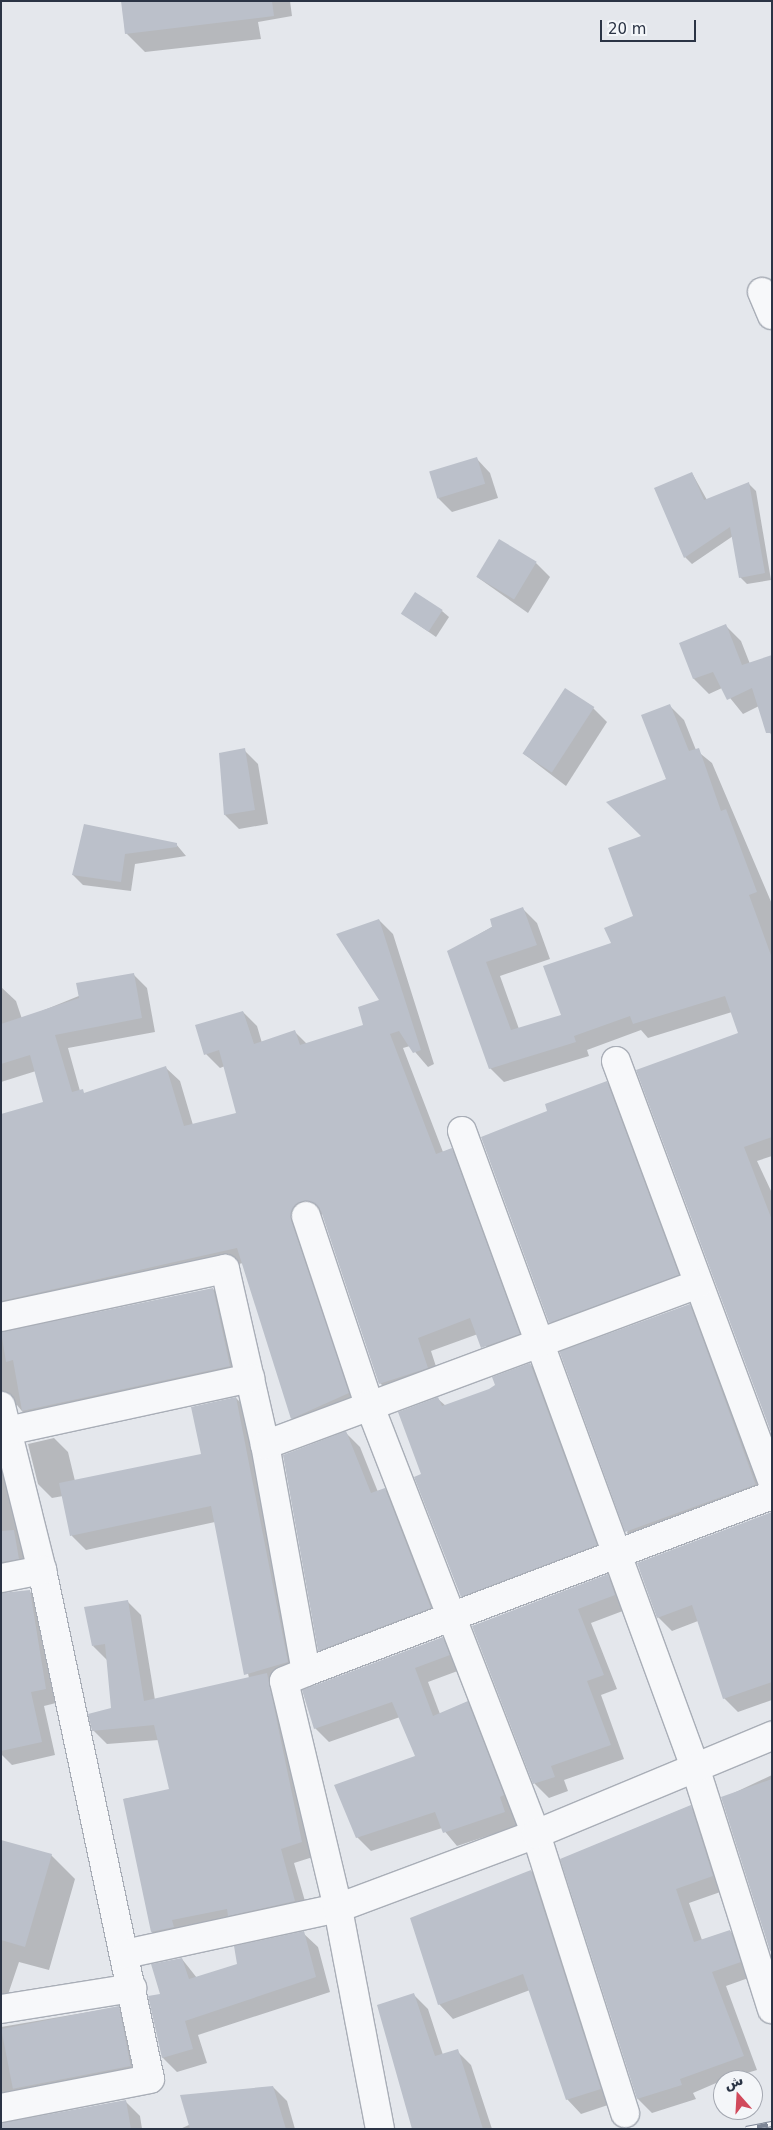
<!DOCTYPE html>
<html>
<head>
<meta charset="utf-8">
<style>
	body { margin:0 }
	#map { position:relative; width:773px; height:2130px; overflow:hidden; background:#e4e7ec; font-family:"DejaVu Sans",Vazirmatn,sans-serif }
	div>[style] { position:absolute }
	.shadow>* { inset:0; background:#0003 }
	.building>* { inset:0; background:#bbc0ca; transform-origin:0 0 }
	.roads { filter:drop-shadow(1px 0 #a9aeb7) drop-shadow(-1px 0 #a9aeb7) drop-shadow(0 1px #a9aeb7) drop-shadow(0 -1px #a9aeb7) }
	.minor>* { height:28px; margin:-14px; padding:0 14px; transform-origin:14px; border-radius:14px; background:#f7f8fa }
	.rail>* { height:5.5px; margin-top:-2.75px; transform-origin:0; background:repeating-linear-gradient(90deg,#f4f6f9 0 11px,#7d8696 0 22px); box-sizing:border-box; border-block:1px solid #7d8696 }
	span { translate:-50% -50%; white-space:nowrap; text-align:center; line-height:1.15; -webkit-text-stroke:4.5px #f4f6f9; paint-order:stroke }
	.frame { position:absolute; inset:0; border:2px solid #2b3445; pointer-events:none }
	.north { position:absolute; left:713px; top:2070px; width:50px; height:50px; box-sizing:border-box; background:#f4f6f9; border:1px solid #a4a8b1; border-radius:50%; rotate:341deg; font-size:14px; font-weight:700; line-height:20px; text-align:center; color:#2b3445 }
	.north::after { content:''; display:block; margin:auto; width:18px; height:22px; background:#d1495b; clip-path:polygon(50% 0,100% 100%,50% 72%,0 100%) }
	.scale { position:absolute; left:600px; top:20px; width:96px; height:22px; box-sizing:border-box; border:2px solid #2b3445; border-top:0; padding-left:6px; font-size:15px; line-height:18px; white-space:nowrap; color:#2b3445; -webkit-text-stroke:4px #f4f6f9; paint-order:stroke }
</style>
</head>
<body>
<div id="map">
	<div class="shadow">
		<i style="clip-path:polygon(122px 1px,290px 1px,292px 16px,258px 22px,261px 39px,145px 52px,126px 33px)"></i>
		<i style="clip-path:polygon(476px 458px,490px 473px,498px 498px,452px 512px,438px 498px)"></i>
		<i style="clip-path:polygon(692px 473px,707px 500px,749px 484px,756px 491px,771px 580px,747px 584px,740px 577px,733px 536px,692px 564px,685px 557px,656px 488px)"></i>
		<i style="clip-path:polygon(536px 563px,550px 577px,528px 613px,477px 577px)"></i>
		<i style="clip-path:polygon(442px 611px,449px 617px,436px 637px,403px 614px)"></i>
		<i style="clip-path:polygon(726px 626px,741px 641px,750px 664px,772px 656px,772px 737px,759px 706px,743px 714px,722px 688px,709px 694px,694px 679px,681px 644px)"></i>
		<i style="clip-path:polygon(670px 706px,684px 720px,696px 750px,712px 763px,772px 904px,772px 1156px,757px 1161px,772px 1193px,772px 1432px,638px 1071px,739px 1034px,732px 1012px,648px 1038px,641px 1030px,587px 1050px,589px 1056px,504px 1082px,490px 1068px,448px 952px,523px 909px,537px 923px,550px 959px,500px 976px,519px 1029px,563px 1015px,635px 917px,643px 837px,668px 779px)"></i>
		<i style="clip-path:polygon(593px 708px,607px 722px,566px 786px,524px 754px)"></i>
		<i style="clip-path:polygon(244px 750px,258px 764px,268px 824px,239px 829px,225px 815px)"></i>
		<i style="clip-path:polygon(85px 826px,176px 844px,186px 856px,135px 864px,131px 891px,83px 885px,73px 875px)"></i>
		<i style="clip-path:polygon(379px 920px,393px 934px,434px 1064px,428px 1067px,410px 1046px,403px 1048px,443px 1152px,451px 1149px,465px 1163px,533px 1348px,496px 1361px,478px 1334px,431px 1351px,441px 1382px,394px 1397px,380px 1383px,323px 1214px,308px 1219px,362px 1407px,306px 1432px,292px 1418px,243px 1263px,5px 1319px,1px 1329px,1px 1116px,44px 1103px,36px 1071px,1px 1082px,1px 987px,16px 1001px,22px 1019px,133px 974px,147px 988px,155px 1032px,68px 1048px,80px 1091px,86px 1094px,166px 1068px,180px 1081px,193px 1125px,238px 1114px,225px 1066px,220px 1068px,206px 1054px,243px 1012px,257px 1026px,262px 1043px,295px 1032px,307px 1044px,365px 1026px,381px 1001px)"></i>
		<i style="clip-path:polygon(607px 1083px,621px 1097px,692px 1289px,564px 1336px,550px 1322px,549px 1112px)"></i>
		<i style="clip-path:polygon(213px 1289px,227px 1303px,243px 1380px,34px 1426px,17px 1405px,4px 1409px,1px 1417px,1px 1333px)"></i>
		<i style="clip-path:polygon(689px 1305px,703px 1319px,768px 1495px,641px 1547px,627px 1533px)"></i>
		<i style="clip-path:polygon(530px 1364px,544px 1379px,610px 1559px,476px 1610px,462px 1596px,422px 1475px,438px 1399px,446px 1406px,490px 1390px)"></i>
		<i style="clip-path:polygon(236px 1398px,250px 1412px,302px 1676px,276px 1684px,316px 1856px,294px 1863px,309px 1915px,166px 1946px,152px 1932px,124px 1799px,170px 1790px,159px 1740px,107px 1744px,93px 1730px,113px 1709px,107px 1660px,93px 1646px,127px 1601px,141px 1615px,155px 1700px,249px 1678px,215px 1522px,86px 1550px,72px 1536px,63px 1496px,52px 1498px,38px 1484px,28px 1444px,54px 1438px,68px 1452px,75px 1481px,202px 1455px)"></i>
		<i style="clip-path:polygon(1px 1433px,33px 1572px,1px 1589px)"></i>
		<i style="clip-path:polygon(346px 1433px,360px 1447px,378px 1492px,385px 1489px,399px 1504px,445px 1622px,333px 1664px,319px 1650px)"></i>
		<i style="clip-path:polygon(772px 1524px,772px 1700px,738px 1712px,724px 1698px,698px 1621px,672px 1631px,658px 1617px)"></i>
		<i style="clip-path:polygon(607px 1576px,621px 1590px,628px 1609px,591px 1623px,617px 1689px,601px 1695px,624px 1759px,564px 1780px,568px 1791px,549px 1798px,535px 1784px,474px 1626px)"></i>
		<i style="clip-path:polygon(29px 1591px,43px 1605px,60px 1702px,44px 1706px,55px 1755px,12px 1765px,1px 1754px,1px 1594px)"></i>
		<i style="clip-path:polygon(442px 1638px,456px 1652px,463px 1669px,428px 1682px,440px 1714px,467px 1702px,481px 1716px,518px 1826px,457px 1846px,442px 1828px,371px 1851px,357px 1837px,416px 1757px,400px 1717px,329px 1742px,315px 1728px)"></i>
		<i style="clip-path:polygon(772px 1775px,772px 1950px,723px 1798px)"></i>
		<i style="clip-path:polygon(690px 1806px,704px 1820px,726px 1890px,689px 1903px,702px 1940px,730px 1931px,744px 1945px,754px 1976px,726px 1986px,757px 2070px,723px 2080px,693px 2093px,696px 2099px,652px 2113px,638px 2099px,562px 1859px)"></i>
		<i style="clip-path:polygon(1px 1841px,51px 1855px,75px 1879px,49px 1970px,19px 1962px,1px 2015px)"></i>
		<i style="clip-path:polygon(531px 1871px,545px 1885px,614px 2103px,581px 2114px,567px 2099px,530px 1990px,453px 2019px,439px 2004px)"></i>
		<i style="clip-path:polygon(303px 1933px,318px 1947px,330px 1992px,198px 2035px,207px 2063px,177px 2072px,163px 2058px,161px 1995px,182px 1959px,197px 1978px,239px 1965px)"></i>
		<i style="clip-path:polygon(414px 1995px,428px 2009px,443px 2055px,457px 2051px,471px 2065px,492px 2129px,414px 2129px)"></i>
		<i style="clip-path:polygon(118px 2007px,132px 2021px,145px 2080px,1px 2116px,1px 2027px)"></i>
		<i style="clip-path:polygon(273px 2087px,287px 2101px,295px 2129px,180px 2129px)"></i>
		<i style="clip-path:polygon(126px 2102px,140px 2116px,142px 2129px,1px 2129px)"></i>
	</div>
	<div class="building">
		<i style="clip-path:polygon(121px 1px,272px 1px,274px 16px,125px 34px)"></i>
		<i style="left:477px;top:457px;width:28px;height:50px;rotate:73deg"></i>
		<i style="clip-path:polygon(692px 472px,704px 500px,749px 482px,765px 573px,739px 578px,730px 527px,684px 558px,654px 488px)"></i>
		<i style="left:499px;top:539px;width:44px;height:44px;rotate:31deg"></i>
		<i style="left:415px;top:592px;width:33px;height:26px;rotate:33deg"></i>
		<i style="clip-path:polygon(726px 624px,742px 665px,772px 655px,772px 733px,766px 733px,752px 688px,727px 700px,713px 672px,693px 679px,679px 643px)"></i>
		<i style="left:565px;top:688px;width:35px;height:78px;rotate:33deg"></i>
		<i style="clip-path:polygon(670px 704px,689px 751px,699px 748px,721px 811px,726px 809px,757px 892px,749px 895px,772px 958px,772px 1137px,744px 1147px,772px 1220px,772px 1435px,636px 1070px,738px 1033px,725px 996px,633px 1024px,630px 1016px,574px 1036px,576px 1042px,489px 1069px,447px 951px,492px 927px,490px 919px,523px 907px,537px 945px,486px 962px,511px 1030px,561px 1015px,543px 966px,611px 943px,604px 928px,633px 916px,608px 848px,641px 836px,606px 802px,666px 779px,641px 715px)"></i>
		<i style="clip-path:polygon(245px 748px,255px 810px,224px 815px,219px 753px)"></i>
		<i style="clip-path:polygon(84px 824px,177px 843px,177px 847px,125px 854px,121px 882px,72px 875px)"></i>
		<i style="clip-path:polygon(379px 919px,421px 1050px,413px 1053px,399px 1031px,390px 1034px,436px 1154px,452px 1148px,520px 1334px,481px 1348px,470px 1318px,418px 1338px,428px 1368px,379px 1384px,321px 1211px,309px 1201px,295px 1205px,291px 1220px,349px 1393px,291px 1419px,237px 1248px,1px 1301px,1px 1114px,43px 1102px,30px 1055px,1px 1064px,1px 1024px,79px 998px,76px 983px,134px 973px,142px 1018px,55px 1035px,72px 1092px,83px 1089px,84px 1093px,166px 1066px,184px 1126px,236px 1113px,219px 1050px,204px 1055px,195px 1025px,243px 1011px,254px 1044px,295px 1030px,300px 1045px,363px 1025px,358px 1007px,379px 1000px,336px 934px)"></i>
		<i style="clip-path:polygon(607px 1081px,679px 1275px,549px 1323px,481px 1137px,547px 1111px,545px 1104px)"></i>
		<i style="clip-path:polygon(213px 1288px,230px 1366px,22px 1411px,13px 1360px,6px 1362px,1px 1332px)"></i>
		<i style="left:690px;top:1304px;width:192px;height:139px;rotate:70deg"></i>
		<i style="clip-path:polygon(530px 1363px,597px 1545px,461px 1597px,414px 1477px,421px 1474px,398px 1412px,438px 1397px,442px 1406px,489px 1389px,495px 1385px,492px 1377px)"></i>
		<i style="clip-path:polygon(236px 1397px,288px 1662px,244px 1675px,211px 1506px,70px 1536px,59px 1483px,201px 1454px,191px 1407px)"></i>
		<i style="clip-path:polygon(346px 1431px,371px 1493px,385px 1488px,431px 1608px,318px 1651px,283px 1455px)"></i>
		<i style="clip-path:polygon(772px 1512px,772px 1682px,723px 1699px,692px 1605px,657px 1618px,637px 1563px)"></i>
		<i style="clip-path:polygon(14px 1530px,19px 1559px,1px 1562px,1px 1531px)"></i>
		<i style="clip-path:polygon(608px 1574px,615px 1595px,578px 1609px,604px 1675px,587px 1681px,611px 1745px,551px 1766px,555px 1777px,533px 1784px,472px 1626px)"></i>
		<i style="clip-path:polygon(30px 1590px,46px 1689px,31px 1692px,42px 1742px,1px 1751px,1px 1593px)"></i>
		<i style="clip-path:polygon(128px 1600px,144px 1701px,267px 1673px,302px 1842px,281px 1849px,295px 1901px,228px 1916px,227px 1909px,172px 1920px,174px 1927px,151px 1932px,123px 1799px,169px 1789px,154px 1725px,92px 1731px,88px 1714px,111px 1708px,105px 1644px,92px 1646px,84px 1607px)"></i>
		<i style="clip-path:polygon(443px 1637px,450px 1655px,415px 1668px,433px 1716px,468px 1701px,504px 1795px,500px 1797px,505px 1812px,443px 1833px,435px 1812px,356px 1838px,334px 1785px,415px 1756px,392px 1702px,314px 1729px,302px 1690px)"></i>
		<i style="clip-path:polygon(772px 1779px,772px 1950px,770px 1951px,721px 1797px)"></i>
		<i style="clip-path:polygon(691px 1805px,713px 1876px,676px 1889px,694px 1942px,730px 1930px,741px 1962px,712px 1972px,744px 2056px,680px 2079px,682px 2085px,637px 2099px,560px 1859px)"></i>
		<i style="clip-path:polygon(1px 1840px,52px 1854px,25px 1947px,1px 1940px)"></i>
		<i style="clip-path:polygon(531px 1870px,601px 2089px,566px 2100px,523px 1974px,438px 2005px,410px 1918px)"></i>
		<i style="clip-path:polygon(304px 1931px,316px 1977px,185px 2021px,193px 2049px,162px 2058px,148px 1996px,160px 1994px,151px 1964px,182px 1958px,189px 1979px,237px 1964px,234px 1946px)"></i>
		<i style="clip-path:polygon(414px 1993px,435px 2056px,458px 2049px,483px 2129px,412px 2129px,377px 2005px)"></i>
		<i style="left:119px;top:2006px;width:61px;height:120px;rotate:79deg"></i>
		<i style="clip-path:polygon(273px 2086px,286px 2129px,190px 2129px,180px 2095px)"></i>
		<i style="clip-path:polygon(126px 2100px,131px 2129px,1px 2129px,1px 2123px)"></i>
	</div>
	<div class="roads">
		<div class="minor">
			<i style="left:762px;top:292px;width:25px;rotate:67deg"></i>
			<i style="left:616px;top:1061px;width:448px;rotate:69.6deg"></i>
			<i style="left:462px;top:1131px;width:680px;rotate:69.89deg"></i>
			<i style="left:696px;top:1770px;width:251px;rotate:72.4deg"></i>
			<i style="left:306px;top:1216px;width:198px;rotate:71.5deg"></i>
			<i style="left:369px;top:1404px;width:461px;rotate:68.8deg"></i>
			<i style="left:536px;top:1834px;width:293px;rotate:72.3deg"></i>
			<i style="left:1px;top:1317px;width:229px;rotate:-12.1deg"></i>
			<i style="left:225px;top:1269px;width:180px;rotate:77.2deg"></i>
			<i style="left:1px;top:1406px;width:169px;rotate:76deg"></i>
			<i style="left:42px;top:1570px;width:520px;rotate:78.02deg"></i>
			<i style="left:150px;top:2079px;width:152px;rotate:169deg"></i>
			<i style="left:7px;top:1431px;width:249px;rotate:-12.3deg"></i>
			<i style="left:1px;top:1578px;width:42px;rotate:-11deg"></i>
			<i style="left:306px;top:1672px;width:498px;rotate:-20.8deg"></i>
			<i style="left:125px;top:1954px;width:218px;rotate:-12.2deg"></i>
			<i style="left:338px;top:1908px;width:211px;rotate:-20.5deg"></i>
			<i style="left:536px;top:1834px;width:256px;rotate:-22.6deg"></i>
			<i style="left:1px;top:2009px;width:133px;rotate:-9.1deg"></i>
			<i style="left:380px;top:2129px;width:225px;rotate:-100.8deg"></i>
			<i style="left:338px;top:1908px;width:233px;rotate:-103.4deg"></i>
			<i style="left:284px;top:1681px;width:24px;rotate:-22deg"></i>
			<i style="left:306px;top:1672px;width:231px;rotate:-100.2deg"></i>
			<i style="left:265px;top:1445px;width:462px;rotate:-20.4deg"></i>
		</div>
	</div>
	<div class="rail">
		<i style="left:746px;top:2129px;width:26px;rotate:-11deg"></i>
	</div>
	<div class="frame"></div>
	<div class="north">ش</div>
	<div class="scale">20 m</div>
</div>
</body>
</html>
